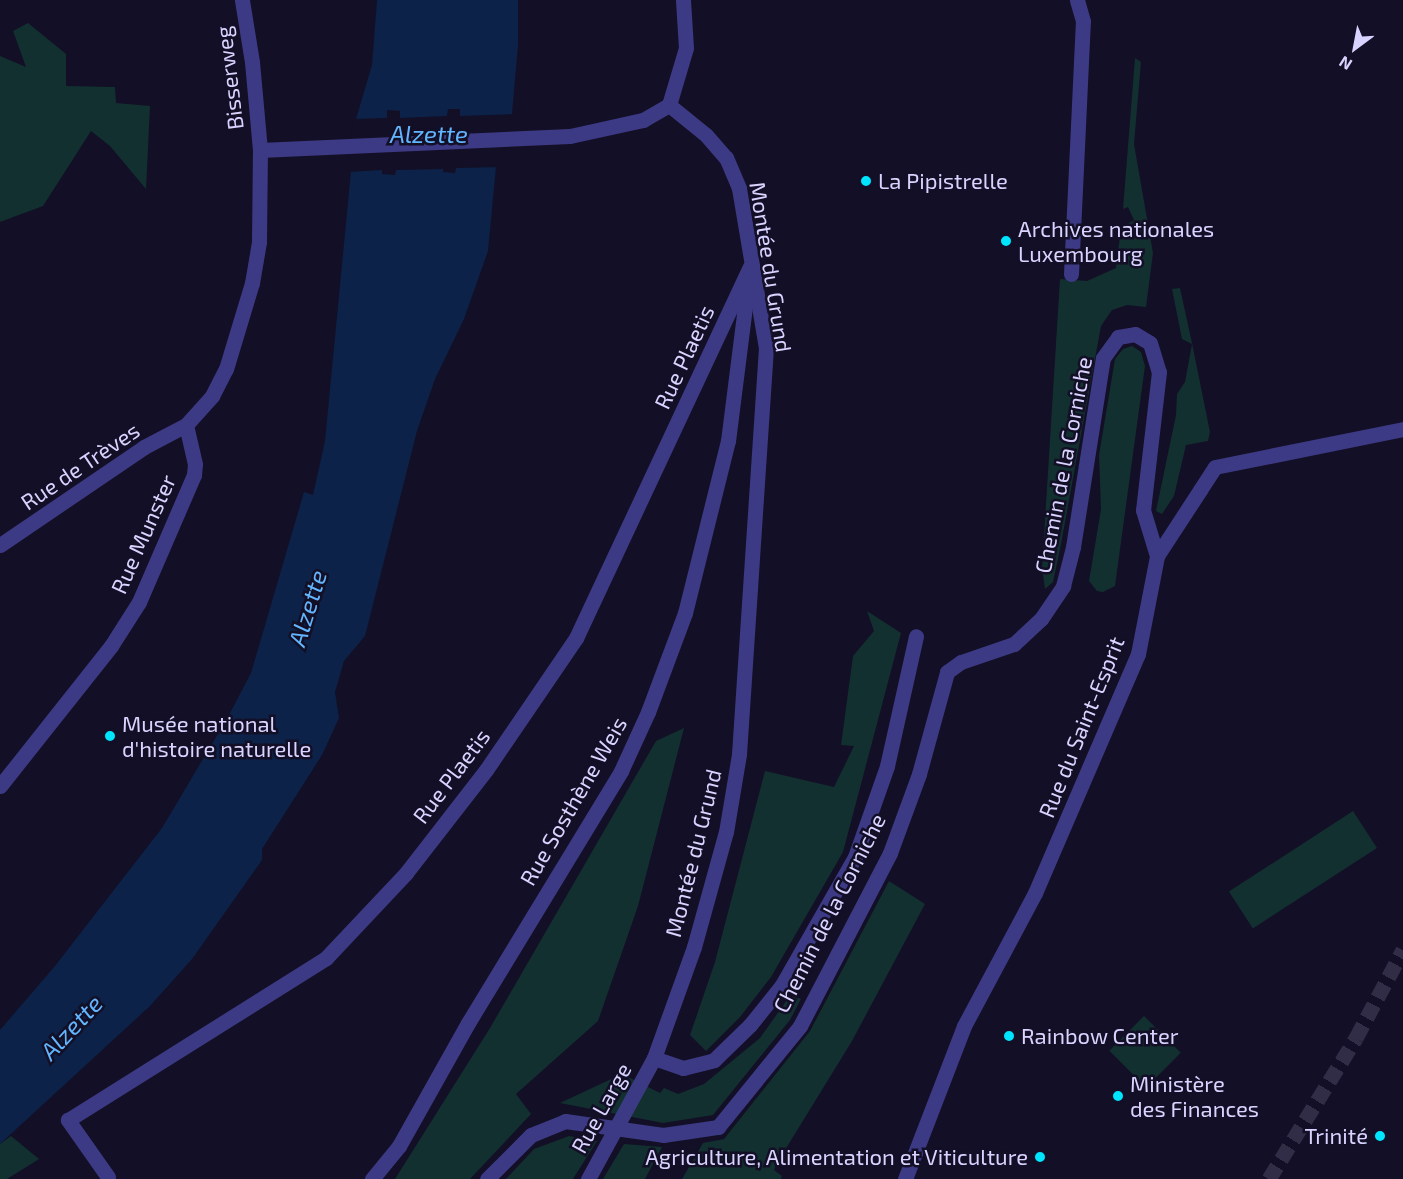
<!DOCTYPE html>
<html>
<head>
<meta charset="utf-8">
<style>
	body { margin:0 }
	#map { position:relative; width:1403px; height:1179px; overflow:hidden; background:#130f26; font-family:"Exo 2",sans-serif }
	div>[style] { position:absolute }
	.green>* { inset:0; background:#12302f; transform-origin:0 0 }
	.water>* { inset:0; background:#0c2248 }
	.pier>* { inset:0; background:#130f26 }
	.primary-tunnel>* { height:15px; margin-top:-7.5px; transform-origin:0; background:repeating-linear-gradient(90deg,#312d47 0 15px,transparent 0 23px) }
	.pedestrian>* { height:15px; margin:-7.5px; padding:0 7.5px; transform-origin:7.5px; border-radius:7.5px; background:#3d3a85 }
	.minor>* { height:15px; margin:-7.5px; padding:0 7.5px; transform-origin:7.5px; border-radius:7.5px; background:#3d3a85 }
	.minor-bridge>* { height:15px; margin:-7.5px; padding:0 7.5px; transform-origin:7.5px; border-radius:7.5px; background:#3d3a85 }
	.dots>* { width:16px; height:16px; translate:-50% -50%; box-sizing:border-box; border:3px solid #130f26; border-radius:50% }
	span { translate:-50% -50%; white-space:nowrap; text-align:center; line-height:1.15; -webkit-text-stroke:5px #130f26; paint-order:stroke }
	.street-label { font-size:22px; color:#d9d4ff }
	.poi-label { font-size:22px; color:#d9d4ff }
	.left { translate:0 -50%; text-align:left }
	.right { translate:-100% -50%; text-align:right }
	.water-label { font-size:24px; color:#62b6ff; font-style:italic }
	.north { position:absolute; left:1325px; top:18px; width:60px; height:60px; -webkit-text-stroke:4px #130f26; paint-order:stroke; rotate:212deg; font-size:16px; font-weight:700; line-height:24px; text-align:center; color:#d9d4ff }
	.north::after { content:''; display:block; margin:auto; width:21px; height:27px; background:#d9d4ff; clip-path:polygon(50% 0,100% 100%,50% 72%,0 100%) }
</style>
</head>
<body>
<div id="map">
	<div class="green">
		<i style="clip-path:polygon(28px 23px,66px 54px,66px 86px,115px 87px,116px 103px,150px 106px,146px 189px,110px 146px,91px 131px,43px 206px,0 222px,0 56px,26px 67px,13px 31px)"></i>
		<i style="clip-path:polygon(1135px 58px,1141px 62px,1134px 144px,1153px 253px,1146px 307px,1127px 305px,1112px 310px,1101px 326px,1061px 544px,1053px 582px,1045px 589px,1042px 568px,1060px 279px,1087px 281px,1116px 268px,1121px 228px,1134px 220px,1128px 207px,1123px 209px)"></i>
		<i style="clip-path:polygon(1180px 288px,1192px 343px,1210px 432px,1208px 441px,1186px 445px,1174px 496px,1162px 514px,1156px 511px,1176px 415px,1177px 394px,1185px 382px,1192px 344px,1182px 339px,1172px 289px)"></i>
		<i style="clip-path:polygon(1132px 346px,1141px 352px,1145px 366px,1115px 586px,1103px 592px,1097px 591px,1089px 581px,1101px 509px,1099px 455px,1115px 359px,1123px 349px)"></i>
		<i style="clip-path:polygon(867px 611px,901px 633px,843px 852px,771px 977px,740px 1017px,706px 1051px,690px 1035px,715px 962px,765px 771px,834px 787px,854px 746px,841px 745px,853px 656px,874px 631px)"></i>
		<i style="clip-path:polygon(684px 728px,638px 906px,598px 1021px,516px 1094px,531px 1114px,470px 1179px,395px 1179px,490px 1028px,656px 741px)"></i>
		<i style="left:1353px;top:811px;width:44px;height:148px;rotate:57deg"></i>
		<i style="clip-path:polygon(889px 881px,925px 904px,852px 1041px,777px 1163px,774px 1170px,782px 1176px,781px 1179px,682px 1179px,703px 1143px,724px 1139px,810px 1031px)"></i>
		<i style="clip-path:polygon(795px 996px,801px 999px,790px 1020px,713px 1115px,663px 1123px,560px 1103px,622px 1074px,660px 1093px,664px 1088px,678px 1094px,704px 1084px,760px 1038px,789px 997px)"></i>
		<i style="left:1144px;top:1016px;width:52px;height:49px;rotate:45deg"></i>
		<i style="clip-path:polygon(11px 1136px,39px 1159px,7px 1179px,0 1179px,0 1144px)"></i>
		<i style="clip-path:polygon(569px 1136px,597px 1141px,573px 1179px,506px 1179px,534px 1149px)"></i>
		<i style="clip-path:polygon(624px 1144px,662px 1147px,645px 1179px,603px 1179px)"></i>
	</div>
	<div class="water">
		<i style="clip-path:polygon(377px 0,518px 0,518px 45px,512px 114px,496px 167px,488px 251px,464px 319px,435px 379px,417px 431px,365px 636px,344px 661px,335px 692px,339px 718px,322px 755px,262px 849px,262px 860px,192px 959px,150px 1006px,0 1144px,0 1030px,55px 966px,162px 828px,228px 717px,251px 673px,304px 492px,313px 495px,325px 441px,356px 119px,372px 65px)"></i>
	</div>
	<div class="pier">
		<i style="clip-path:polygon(448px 109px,460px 109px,460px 116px,515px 114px,500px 167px,456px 168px,455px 173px,443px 172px,443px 169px,396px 170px,395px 175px,382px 174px,382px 170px,347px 172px,353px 119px,387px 118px,387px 110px,400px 111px,400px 118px,447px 116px)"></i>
	</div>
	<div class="primary-tunnel">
		<i style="left:1269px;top:1179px;width:166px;rotate:-58.3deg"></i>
		<i style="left:1356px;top:1038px;width:100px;rotate:-61.9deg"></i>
	</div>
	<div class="pedestrian">
		<i style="left:1071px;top:274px;width:253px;rotate:-87.3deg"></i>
		<i style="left:1083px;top:21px;width:22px;rotate:-106deg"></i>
	</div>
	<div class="minor">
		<i style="left:669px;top:105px;width:59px;rotate:-73.4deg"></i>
		<i style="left:686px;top:48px;width:48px;rotate:-93.6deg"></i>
		<i style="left:260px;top:150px;width:310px;rotate:-2.6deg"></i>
		<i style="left:570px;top:136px;width:75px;rotate:-12.4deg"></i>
		<i style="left:643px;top:120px;width:30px;rotate:-30deg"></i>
		<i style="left:0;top:545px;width:174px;rotate:-34.2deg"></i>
		<i style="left:144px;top:447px;width:47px;rotate:-27.6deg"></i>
		<i style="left:186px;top:425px;width:39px;rotate:-48deg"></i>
		<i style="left:212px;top:396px;width:30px;rotate:-63deg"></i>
		<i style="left:226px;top:369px;width:90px;rotate:-73.2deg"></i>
		<i style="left:252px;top:283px;width:42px;rotate:-80.3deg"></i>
		<i style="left:259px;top:242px;width:92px;rotate:-89.4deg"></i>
		<i style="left:260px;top:150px;width:88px;rotate:-95.2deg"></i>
		<i style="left:252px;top:62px;width:63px;rotate:-99.2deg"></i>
		<i style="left:0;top:786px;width:179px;rotate:-51.6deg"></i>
		<i style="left:111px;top:646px;width:52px;rotate:-57.5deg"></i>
		<i style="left:139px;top:602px;width:138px;rotate:-66.6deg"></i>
		<i style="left:194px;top:475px;width:11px;rotate:-85deg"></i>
		<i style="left:195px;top:464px;width:40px;rotate:-103deg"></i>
		<i style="left:654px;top:1058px;width:31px;rotate:19deg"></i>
		<i style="left:683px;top:1068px;width:32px;rotate:-14deg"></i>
		<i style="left:714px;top:1060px;width:50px;rotate:-44.2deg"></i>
		<i style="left:750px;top:1025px;width:51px;rotate:-51.3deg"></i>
		<i style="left:782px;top:985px;width:147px;rotate:-60.3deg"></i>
		<i style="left:855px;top:857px;width:96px;rotate:-70.6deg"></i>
		<i style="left:887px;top:766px;width:133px;rotate:-77.4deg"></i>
		<i style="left:663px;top:1135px;width:56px;rotate:-8.3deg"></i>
		<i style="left:718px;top:1127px;width:130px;rotate:-50.9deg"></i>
		<i style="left:800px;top:1026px;width:195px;rotate:-62.5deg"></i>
		<i style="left:890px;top:853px;width:84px;rotate:-69.8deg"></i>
		<i style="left:919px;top:774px;width:106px;rotate:-74.6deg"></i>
		<i style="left:947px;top:672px;width:17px;rotate:-36deg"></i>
		<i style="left:961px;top:662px;width:56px;rotate:-18.8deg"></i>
		<i style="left:1014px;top:644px;width:37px;rotate:-43deg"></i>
		<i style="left:1041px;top:619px;width:40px;rotate:-56deg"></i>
		<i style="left:1063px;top:586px;width:40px;rotate:-75.6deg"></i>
		<i style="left:1073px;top:547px;width:191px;rotate:-81deg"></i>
		<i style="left:1103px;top:358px;width:26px;rotate:-54deg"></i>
		<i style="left:1118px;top:337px;width:17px;rotate:-10deg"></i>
		<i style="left:1135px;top:334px;width:17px;rotate:31deg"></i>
		<i style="left:1150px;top:343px;width:30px;rotate:73deg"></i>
		<i style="left:1159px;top:372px;width:139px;rotate:96.6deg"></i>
		<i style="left:1143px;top:510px;width:48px;rotate:73.1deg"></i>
		<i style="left:108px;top:1177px;width:70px;rotate:-125.1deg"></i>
		<i style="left:68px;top:1120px;width:305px;rotate:-32.1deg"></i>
		<i style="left:326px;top:958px;width:117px;rotate:-46.7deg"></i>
		<i style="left:406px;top:873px;width:130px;rotate:-52.2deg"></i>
		<i style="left:486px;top:770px;width:160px;rotate:-55.7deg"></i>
		<i style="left:576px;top:638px;width:410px;rotate:-64.9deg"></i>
		<i style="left:372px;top:1179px;width:43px;rotate:-50.7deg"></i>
		<i style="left:399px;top:1146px;width:141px;rotate:-60.7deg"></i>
		<i style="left:468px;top:1023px;width:295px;rotate:-58.7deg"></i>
		<i style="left:621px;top:771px;width:65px;rotate:-65.4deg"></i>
		<i style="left:648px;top:712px;width:106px;rotate:-69.5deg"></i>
		<i style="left:685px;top:613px;width:177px;rotate:-76deg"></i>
		<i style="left:728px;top:441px;width:160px;rotate:-82.8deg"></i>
		<i style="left:487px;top:1179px;width:62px;rotate:-45deg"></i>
		<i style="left:531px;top:1135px;width:37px;rotate:-22deg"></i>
		<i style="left:588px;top:1179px;width:138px;rotate:-61.4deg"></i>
		<i style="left:654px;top:1058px;width:118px;rotate:-70.2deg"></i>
		<i style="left:694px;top:947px;width:119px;rotate:-74.5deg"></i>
		<i style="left:726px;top:832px;width:79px;rotate:-80.5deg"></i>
		<i style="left:739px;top:754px;width:407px;rotate:-86.2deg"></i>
		<i style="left:766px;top:348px;width:162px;rotate:-99.6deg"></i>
		<i style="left:739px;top:188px;width:33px;rotate:-113deg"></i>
		<i style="left:726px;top:158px;width:30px;rotate:-131deg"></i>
		<i style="left:706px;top:135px;width:48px;rotate:-141deg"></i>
		<i style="left:905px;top:1179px;width:164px;rotate:-68.9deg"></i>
		<i style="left:964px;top:1026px;width:151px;rotate:-61.9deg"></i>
		<i style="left:1035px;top:893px;width:260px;rotate:-66.7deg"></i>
		<i style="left:1138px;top:654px;width:100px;rotate:-79deg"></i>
		<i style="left:1157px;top:556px;width:79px;rotate:-56.9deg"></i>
		<i style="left:1200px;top:490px;width:27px;rotate:-57deg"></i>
		<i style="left:1215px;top:467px;width:192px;rotate:-11.4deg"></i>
	</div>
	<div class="minor-bridge">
		<i style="left:565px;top:1121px;width:99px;rotate:8.1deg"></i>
	</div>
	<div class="dots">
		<i style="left:866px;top:181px;background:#00e5ff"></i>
		<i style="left:1006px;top:241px;background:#00e5ff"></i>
		<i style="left:110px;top:736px;background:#00e5ff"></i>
		<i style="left:1009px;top:1036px;background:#00e5ff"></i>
		<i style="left:1118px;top:1096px;background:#00e5ff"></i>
		<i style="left:1380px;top:1136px;background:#00e5ff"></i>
		<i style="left:1040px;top:1157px;background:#00e5ff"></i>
	</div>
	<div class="street-label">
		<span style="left:229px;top:78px;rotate:-97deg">Bisserweg</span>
		<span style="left:771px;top:267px;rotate:81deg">Montée du Grund</span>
		<span style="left:684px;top:357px;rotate:-65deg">Rue Plaetis</span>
		<span style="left:1063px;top:465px;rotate:-79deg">Chemin de la Corniche</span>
		<span style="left:80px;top:466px;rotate:-34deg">Rue de Trèves</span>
		<span style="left:143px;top:534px;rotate:-66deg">Rue Munster</span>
		<span style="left:1081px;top:727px;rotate:-68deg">Rue du Saint-Esprit</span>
		<span style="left:451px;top:776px;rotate:-53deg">Rue Plaetis</span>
		<span style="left:573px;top:801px;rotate:-60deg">Rue Sosthène Weis</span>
		<span style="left:693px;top:853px;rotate:-76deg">Montée du Grund</span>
		<span style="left:829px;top:913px;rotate:-63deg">Chemin de la Corniche</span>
		<span style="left:601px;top:1108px;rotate:-61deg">Rue Large</span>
	</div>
	<div class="poi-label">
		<span class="left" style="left:878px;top:181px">La Pipistrelle</span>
		<span class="left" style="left:1018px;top:241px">Archives nationales<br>Luxembourg</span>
		<span class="left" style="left:122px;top:736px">Musée national<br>d'histoire naturelle</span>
		<span class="left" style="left:1021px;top:1036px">Rainbow Center</span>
		<span class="left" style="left:1130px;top:1096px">Ministère<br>des Finances</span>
		<span class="right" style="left:1368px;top:1136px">Trinité</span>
		<span class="right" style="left:1028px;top:1157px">Agriculture, Alimentation et Viticulture</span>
	</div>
	<div class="water-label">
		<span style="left:429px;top:134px">Alzette</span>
		<span style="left:307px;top:608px;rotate:-73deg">Alzette</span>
		<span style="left:71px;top:1027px;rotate:-47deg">Alzette</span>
	</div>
	<div class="north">N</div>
</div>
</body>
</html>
